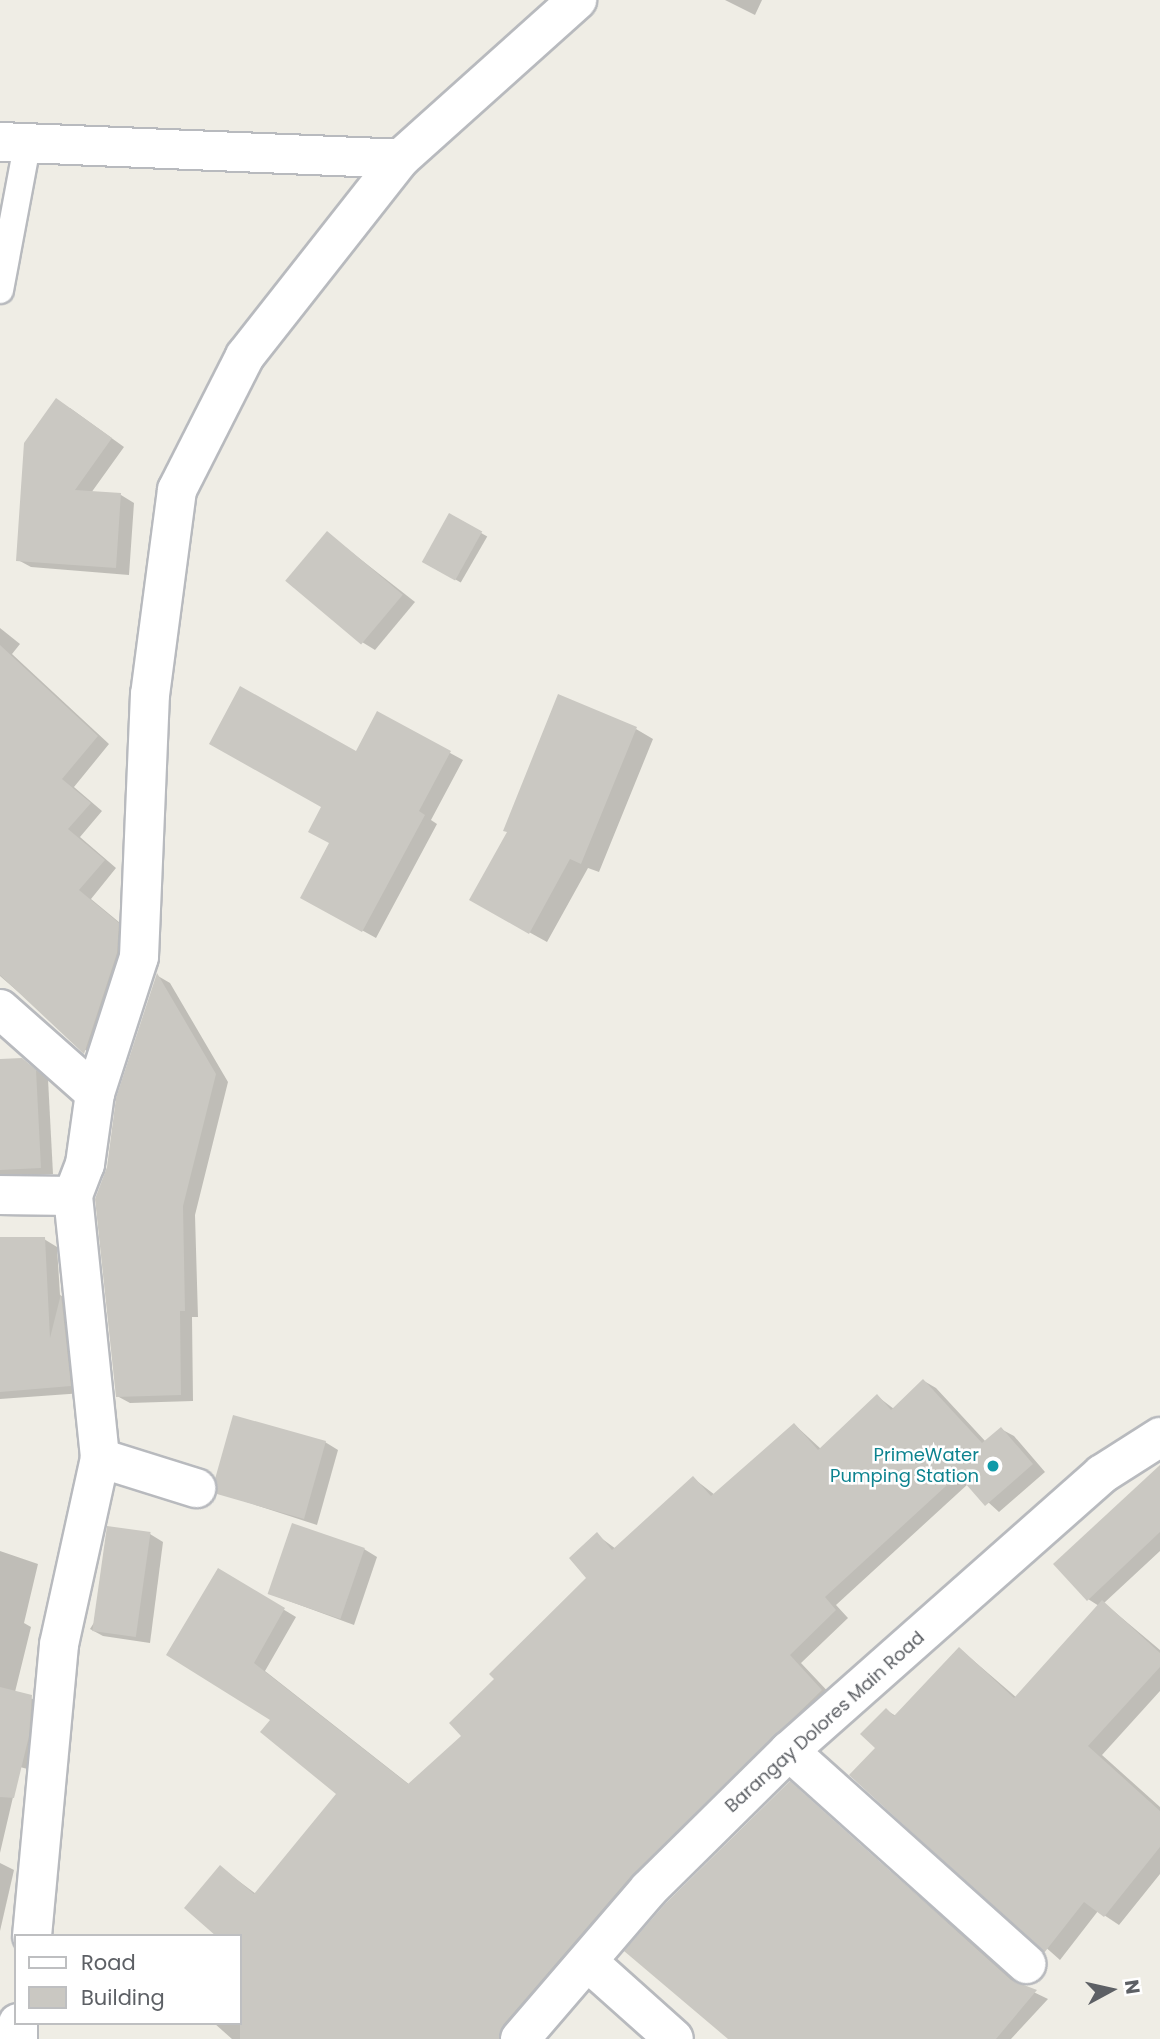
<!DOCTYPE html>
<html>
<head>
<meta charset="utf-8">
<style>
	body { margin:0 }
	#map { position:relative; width:1160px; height:2039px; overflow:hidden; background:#efede5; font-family:Poppins,sans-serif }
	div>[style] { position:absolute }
	.shadow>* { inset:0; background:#0003; transform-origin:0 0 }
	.building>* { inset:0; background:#cac8c2; transform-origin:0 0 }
	.roads { filter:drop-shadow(2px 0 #b8babe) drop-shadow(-2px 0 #b8babe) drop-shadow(0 2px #b8babe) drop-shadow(0 -2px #b8babe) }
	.service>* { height:26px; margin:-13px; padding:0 13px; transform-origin:13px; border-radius:13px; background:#fff }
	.minor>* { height:38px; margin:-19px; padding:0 19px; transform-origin:19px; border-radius:19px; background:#fff }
	.tertiary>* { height:38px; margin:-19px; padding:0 19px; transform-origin:19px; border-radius:19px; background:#fff }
	.dots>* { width:19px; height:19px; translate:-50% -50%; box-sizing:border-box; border:4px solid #fff; border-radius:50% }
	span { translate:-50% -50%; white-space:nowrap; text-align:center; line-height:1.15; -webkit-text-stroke:5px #fff; paint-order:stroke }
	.culture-label { font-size:18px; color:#0d838f }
	.right { translate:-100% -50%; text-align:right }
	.street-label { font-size:18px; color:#5d6065 }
	.legend { position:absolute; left:14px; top:1934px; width:228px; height:91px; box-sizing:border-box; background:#fff; border:2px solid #bebfc1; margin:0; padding:9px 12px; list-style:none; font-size:21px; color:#5d6065 }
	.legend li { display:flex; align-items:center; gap:14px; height:35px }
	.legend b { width:35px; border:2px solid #bebfc1 }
	.north { position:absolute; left:1076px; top:1955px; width:70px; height:70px; -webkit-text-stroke:5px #fff; paint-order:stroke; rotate:82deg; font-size:19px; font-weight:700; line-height:28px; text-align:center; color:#5d6065 }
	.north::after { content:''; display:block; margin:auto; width:24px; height:32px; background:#5d6065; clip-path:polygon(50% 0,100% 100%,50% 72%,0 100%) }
</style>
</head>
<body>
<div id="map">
	<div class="shadow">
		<i style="clip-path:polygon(725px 0,762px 0,755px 15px)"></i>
		<i style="clip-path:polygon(70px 408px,124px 447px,91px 493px,121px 495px,134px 503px,129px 575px,31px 567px,18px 560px)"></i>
		<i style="left:450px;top:515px;width:43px;height:53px;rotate:30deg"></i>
		<i style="clip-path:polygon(327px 533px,415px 602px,375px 650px,362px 642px)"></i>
		<i style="clip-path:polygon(0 628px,20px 644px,12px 654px,109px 744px,74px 787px,102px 811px,80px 837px,116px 868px,91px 899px,131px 932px,97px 1060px,0 976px)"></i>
		<i style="clip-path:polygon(378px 714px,463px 760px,431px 820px,437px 824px,376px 938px,302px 897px,331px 843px,356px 753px)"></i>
		<i style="clip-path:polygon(636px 729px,653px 739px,599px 872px,588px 868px,547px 942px,471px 900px)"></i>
		<i style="clip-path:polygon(158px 976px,170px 983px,228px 1082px,195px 1215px,198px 1317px,192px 1317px,193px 1401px,130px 1403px,117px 1396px,108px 1168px)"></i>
		<i style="clip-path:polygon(22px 1059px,48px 1079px,53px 1174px,0 1177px,0 1061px)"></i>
		<i style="clip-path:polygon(0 1239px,44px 1239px,57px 1247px,60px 1295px,73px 1303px,83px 1393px,0 1399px)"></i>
		<i style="clip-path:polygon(924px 1381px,936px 1388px,986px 1442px,1001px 1429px,1014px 1436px,1045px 1472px,999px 1512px,968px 1484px,836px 1605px,848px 1618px,801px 1663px,834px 1698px,514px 2039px,232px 2039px,214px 2023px,240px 2023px,240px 1936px,220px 1867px,256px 1894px,338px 1794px,273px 1719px,218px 1570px,296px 1617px,265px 1671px,410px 1785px,463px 1736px,497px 1680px,588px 1578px,597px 1535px,616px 1549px,693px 1478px,715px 1495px,795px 1425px,821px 1449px,877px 1396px,894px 1409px)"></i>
		<i style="clip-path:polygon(325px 1442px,338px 1450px,317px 1525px,219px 1493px)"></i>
		<i style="clip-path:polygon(1160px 1467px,1160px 1551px,1104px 1603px,1160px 1650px,1160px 1691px,1102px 1755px,1160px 1807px,1160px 1874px,1119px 1925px,1098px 1911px,1060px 1960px,851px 1775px,877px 1748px,886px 1710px,896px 1716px,960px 1649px,1017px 1698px,1099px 1606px,1088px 1599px)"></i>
		<i style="clip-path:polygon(150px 1534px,163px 1542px,150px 1643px,103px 1636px,90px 1629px)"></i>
		<i style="clip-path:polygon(364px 1549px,377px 1557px,354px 1625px,270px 1594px)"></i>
		<i style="clip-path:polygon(0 1551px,38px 1564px,24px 1623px,31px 1627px,15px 1692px,45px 1704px,35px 1771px,20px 1767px,0 1853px)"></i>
		<i style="clip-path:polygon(790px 1783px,1019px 1985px,1048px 1999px,1011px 2039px,730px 2039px)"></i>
		<i style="clip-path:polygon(0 1863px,14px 1870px,0 1931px)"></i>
	</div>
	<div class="building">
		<i style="clip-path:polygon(56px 398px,112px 438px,75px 490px,121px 493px,116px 568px,16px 561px,24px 443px)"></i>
		<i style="left:449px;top:513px;width:38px;height:56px;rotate:29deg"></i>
		<i style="left:327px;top:531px;width:99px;height:65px;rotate:40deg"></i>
		<i style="clip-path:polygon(0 645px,98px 736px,62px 779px,91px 803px,68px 829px,105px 860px,79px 890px,119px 923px,117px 953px,84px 1054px,0 975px)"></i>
		<i style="clip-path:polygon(240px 686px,356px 751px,377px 711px,451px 751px,419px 811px,425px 815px,362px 932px,300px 898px,329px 843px,308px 832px,321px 807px,209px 744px)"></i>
		<i style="clip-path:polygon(558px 694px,637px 727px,581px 864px,570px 859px,529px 934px,469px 900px,507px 832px,503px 831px)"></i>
		<i style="clip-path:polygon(157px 973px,216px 1074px,183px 1206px,185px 1311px,180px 1311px,181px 1395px,116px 1397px,95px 1199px,107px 1167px,116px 1098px)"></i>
		<i style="clip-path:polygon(22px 1058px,36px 1070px,41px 1168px,0 1170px,0 1059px)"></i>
		<i style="clip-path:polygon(0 1237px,45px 1237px,50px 1338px,61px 1294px,71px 1386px,0 1392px)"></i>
		<i style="clip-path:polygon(923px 1379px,982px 1443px,1001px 1427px,1033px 1464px,985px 1506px,958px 1475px,825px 1597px,836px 1610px,790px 1655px,822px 1690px,632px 1875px,503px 2025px,499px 2039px,240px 2039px,240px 1936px,216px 1936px,184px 1908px,220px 1865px,254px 1894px,336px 1794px,260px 1732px,270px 1720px,166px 1655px,218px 1568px,285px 1608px,254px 1663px,408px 1784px,461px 1736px,449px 1723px,494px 1679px,489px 1674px,586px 1578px,569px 1558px,597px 1532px,612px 1550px,693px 1476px,711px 1496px,794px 1423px,818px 1450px,877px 1394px,891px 1410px)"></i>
		<i style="clip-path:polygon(233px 1415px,326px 1441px,304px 1519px,217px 1494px,215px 1479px)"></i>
		<i style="clip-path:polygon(1160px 1465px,1160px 1532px,1087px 1601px,1053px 1564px)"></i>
		<i style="left:292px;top:1523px;width:77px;height:75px;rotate:19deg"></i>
		<i style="left:107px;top:1526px;width:44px;height:106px;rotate:8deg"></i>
		<i style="clip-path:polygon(1102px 1600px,1160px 1653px,1160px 1667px,1088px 1746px,1160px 1811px,1160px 1847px,1104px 1917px,1084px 1902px,1044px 1953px,849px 1775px,875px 1748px,860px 1734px,886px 1708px,894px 1716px,959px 1647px,1014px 1698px)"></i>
		<i style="clip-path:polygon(0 1687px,32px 1695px,29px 1736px,14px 1798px,0 1797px)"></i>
		<i style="clip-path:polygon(790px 1781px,1011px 1980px,1037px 1990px,996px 2039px,728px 2039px,624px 1951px,665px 1904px)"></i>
	</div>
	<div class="roads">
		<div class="service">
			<i style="left:0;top:290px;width:153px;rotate:-79.4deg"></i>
		</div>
		<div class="minor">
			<i style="left:0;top:142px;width:400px;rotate:2.4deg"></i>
			<i style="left:400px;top:159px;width:251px;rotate:128.2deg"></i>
			<i style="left:245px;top:356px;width:150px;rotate:116.9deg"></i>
			<i style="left:177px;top:490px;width:206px;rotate:97.5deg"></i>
			<i style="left:150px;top:694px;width:263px;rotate:92.4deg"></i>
			<i style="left:139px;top:957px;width:143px;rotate:107.9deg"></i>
			<i style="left:400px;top:159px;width:238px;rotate:-41.9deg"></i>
			<i style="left:0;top:1009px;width:127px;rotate:41.5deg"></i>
			<i style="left:95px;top:1093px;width:72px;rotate:98deg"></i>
			<i style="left:85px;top:1164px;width:34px;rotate:111deg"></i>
			<i style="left:73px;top:1196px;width:263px;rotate:84.1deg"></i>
			<i style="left:100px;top:1458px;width:191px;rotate:102.4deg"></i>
			<i style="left:59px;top:1645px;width:292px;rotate:95.3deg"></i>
			<i style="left:0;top:1195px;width:73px;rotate:0.8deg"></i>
			<i style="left:100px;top:1458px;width:101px;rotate:17.4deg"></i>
			<i style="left:789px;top:1751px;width:319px;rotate:41.9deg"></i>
			<i style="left:588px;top:1962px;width:115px;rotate:41.8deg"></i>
			<i style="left:18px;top:2039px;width:16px;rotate:-90deg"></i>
		</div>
		<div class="tertiary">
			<i style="left:520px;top:2039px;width:198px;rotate:-49.3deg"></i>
			<i style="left:649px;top:1889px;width:197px;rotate:-44.6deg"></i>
			<i style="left:789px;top:1751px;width:418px;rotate:-41.5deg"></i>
			<i style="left:1102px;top:1474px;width:69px;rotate:-32.5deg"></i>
		</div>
	</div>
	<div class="dots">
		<i style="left:993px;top:1466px;background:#0f9aa8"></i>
	</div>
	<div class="culture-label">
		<span class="right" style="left:979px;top:1466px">PrimeWater<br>Pumping Station</span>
	</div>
	<div class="street-label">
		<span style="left:825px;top:1722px;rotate:-42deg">Barangay Dolores Main Road</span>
	</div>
	<ul class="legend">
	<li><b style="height:9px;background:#fff"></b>Road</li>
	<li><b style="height:19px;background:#cac8c2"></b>Building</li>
	</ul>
	<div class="north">N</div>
</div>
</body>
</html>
